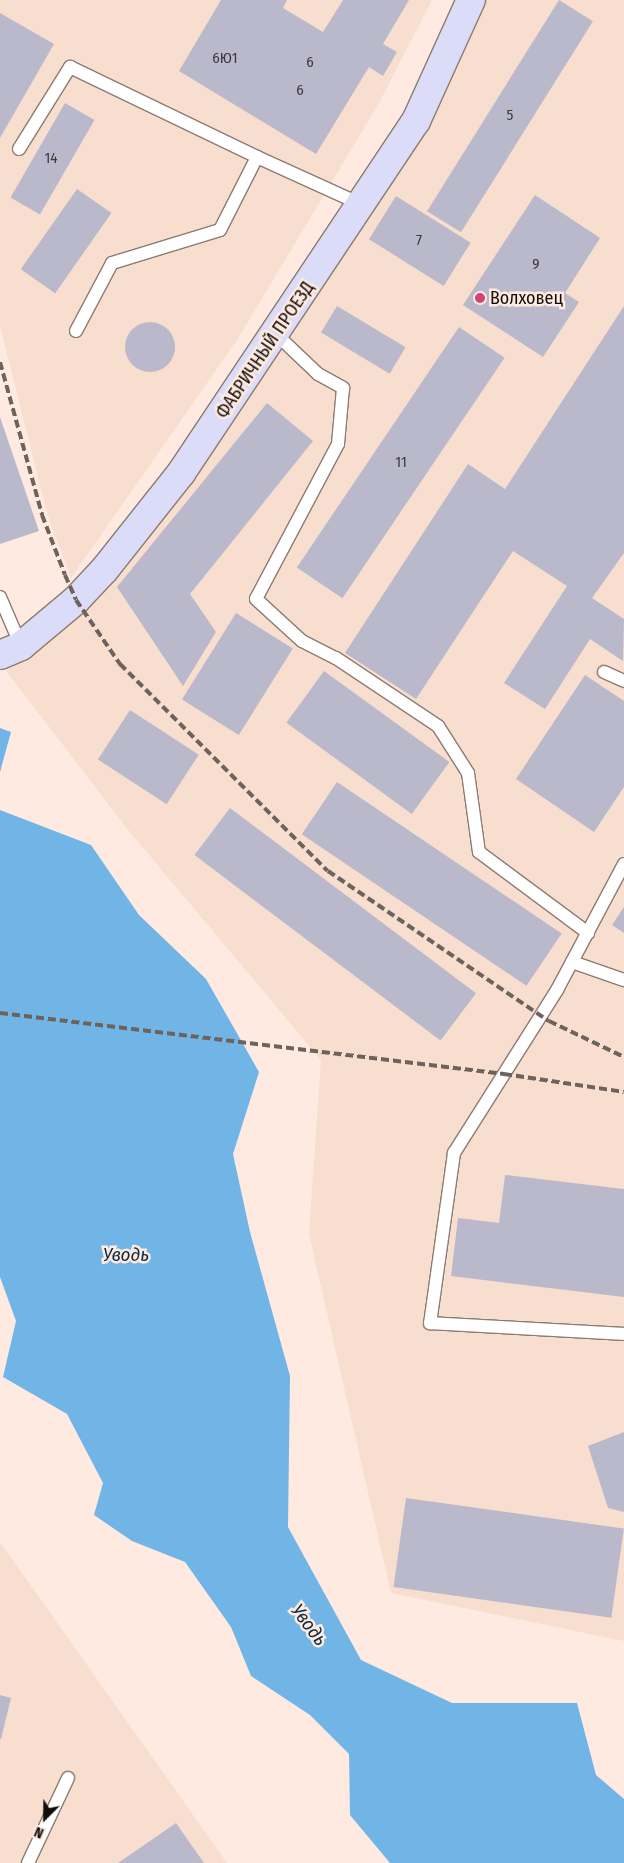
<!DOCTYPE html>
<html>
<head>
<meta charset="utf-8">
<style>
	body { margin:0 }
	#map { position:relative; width:624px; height:1863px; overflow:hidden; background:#feeae0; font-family:"Fira Sans Condensed",sans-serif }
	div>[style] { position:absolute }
	.built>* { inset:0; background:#f7decf }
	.water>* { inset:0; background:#71b5e7 }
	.building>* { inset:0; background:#bab9cb; transform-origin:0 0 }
	.round { border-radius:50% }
	.roads { filter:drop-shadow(1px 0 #8c7b72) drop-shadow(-1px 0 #8c7b72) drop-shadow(0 1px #8c7b72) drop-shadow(0 -1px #8c7b72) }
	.lane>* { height:12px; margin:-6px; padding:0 6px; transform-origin:6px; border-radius:6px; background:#fff }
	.secondary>* { height:28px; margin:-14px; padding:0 14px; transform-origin:14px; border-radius:14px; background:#dadcf8 }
	.rail>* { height:4px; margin-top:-2px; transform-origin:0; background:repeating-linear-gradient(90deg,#6d625c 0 8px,transparent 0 12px) }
	.dots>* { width:14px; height:14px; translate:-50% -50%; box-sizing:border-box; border:2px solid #feeae0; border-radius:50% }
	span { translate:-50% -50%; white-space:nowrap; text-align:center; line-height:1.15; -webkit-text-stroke:5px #feeae0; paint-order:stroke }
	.number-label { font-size:15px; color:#3d383a }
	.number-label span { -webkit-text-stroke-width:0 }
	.poi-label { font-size:18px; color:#130d0a }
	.left { translate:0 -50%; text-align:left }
	.street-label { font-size:18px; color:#130d0a }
	.water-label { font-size:19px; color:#0e2c41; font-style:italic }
	.north { position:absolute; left:20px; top:1793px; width:50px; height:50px; -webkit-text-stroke:4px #feeae0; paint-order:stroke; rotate:203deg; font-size:14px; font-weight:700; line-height:20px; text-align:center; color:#130d0a }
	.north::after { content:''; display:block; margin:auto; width:18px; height:22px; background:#130d0a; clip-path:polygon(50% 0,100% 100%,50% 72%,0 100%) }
</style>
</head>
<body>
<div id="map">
	<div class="built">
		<i style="clip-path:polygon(0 0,432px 0,379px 103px,237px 340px,71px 578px,48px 516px,0 326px)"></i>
		<i style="clip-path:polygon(478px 0,624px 0,624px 1641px,391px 1593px,309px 1234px,321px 1060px,129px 831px,6px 671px,58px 635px,103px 585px,240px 413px,350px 234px)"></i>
		<i style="clip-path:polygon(0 1542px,227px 1863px,0 1863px)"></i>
	</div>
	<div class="water">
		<i style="clip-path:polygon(0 728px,11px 732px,0 772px)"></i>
		<i style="clip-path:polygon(0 810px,91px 845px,139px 915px,206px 979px,259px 1072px,233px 1154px,250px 1232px,290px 1376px,288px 1527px,361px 1660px,452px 1703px,577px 1703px,596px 1775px,624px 1799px,624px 1863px,390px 1863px,350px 1815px,349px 1754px,310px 1715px,251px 1676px,231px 1627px,185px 1562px,132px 1541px,94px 1515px,103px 1483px,67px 1414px,3px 1377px,16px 1321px,0 1277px)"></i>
	</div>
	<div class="building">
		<i style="clip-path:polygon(221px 0,287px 0,283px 8px,323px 32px,343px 0,409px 0,383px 44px,397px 52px,383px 76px,369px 67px,316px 154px,179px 71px)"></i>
		<i style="left:559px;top:0;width:40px;height:249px;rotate:32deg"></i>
		<i style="clip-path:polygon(0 13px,54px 44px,0 138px)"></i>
		<i style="left:65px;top:103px;width:34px;height:109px;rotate:30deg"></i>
		<i style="left:77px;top:189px;width:42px;height:98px;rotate:35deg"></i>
		<i style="clip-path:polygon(535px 195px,600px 238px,565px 293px,579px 302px,543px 357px,463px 305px)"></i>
		<i style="left:396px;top:196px;width:88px;height:51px;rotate:32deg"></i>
		<i style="left:337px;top:306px;width:80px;height:31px;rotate:31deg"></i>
		<i style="clip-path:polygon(624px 306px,624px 553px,592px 598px,624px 619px,623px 661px,590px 639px,545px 709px,504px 683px,567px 586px,513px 551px,416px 699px,345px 653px,468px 464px,505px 489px)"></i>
		<i class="round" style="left:125px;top:322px;width:50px;height:50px"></i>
		<i style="left:459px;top:327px;width:55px;height:290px;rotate:34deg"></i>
		<i style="clip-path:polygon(267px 403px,313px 441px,190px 594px,216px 632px,183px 686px,117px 587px)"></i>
		<i style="clip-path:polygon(0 417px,39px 531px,0 544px)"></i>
		<i style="left:236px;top:613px;width:67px;height:102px;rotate:32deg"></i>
		<i style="left:324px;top:671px;width:155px;height:64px;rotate:36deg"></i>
		<i style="clip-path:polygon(585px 675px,624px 701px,624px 787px,594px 832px,516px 779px)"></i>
		<i style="left:130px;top:710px;width:82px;height:59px;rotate:33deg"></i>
		<i style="left:337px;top:782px;width:271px;height:63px;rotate:34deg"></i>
		<i style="left:230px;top:808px;width:308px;height:59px;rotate:37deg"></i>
		<i style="clip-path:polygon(624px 907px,624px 933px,612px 925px)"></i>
		<i style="clip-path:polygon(505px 1175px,624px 1189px,624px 1297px,451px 1276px,458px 1218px,499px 1223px)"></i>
		<i style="clip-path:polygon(624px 1432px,624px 1512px,608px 1508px,588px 1446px)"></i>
		<i style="left:406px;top:1498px;width:220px;height:90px;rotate:8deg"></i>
		<i style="clip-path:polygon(0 1695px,11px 1698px,1px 1739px,0 1739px)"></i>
		<i style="clip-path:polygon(176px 1823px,204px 1863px,118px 1863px)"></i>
	</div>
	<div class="roads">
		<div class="lane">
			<i style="left:19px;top:149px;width:97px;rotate:-58.1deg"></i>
			<i style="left:70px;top:67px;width:208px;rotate:25.7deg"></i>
			<i style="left:76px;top:331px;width:77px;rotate:-62.1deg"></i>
			<i style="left:112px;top:263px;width:113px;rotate:-17deg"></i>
			<i style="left:220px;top:230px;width:82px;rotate:-63.1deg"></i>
			<i style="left:257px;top:157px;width:116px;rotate:24.4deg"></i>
			<i style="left:276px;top:334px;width:58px;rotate:43.6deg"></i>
			<i style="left:318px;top:374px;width:29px;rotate:29deg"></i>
			<i style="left:343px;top:388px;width:56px;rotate:95.1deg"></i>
			<i style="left:338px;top:444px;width:175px;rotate:117.9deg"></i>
			<i style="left:256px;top:599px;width:62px;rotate:42.4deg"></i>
			<i style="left:302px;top:641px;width:38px;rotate:27deg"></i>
			<i style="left:336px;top:658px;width:123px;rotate:33.7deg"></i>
			<i style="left:438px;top:726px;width:56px;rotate:57.4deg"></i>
			<i style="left:468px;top:773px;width:80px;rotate:82.1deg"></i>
			<i style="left:479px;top:852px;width:136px;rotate:36.6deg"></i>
			<i style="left:0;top:597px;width:53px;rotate:66.8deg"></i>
			<i style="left:604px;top:672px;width:22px;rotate:24deg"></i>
			<i style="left:624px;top:864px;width:143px;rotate:118deg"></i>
			<i style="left:557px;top:990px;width:193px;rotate:122.3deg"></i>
			<i style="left:454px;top:1153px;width:172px;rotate:98deg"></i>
			<i style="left:430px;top:1323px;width:194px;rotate:3.2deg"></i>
			<i style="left:572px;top:962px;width:55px;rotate:19.1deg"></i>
			<i style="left:28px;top:1863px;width:94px;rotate:-64.8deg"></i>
		</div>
		<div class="secondary">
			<i style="left:0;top:655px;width:23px;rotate:-23deg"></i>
			<i style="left:21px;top:646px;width:72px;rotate:-39.9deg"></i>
			<i style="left:76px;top:600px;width:42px;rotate:-46.9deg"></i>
			<i style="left:105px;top:569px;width:122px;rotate:-51.6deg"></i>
			<i style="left:181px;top:473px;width:423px;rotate:-56.3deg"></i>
			<i style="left:416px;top:121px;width:133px;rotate:-65.6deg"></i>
		</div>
	</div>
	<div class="rail">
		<i style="left:0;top:362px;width:159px;rotate:74.6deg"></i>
		<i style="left:42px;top:515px;width:64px;rotate:69deg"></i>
		<i style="left:65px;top:575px;width:27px;rotate:66deg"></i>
		<i style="left:76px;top:600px;width:78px;rotate:55.5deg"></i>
		<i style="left:120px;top:664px;width:293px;rotate:44.9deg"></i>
		<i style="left:328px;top:871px;width:267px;rotate:34.2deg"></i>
		<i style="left:549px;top:1021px;width:83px;rotate:25.6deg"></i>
		<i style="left:0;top:1013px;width:508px;rotate:6.9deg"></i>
		<i style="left:504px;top:1074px;width:121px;rotate:8.5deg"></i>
	</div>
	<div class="dots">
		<i style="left:480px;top:298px;background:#d14476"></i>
	</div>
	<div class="number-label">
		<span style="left:225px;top:59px">6Ю1</span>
		<span style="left:310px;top:63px">6</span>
		<span style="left:300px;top:91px">6</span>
		<span style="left:510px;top:116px">5</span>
		<span style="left:51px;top:159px">14</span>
		<span style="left:419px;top:241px">7</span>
		<span style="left:536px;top:265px">9</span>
		<span style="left:401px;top:463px">11</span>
	</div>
	<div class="poi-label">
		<span class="left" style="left:490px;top:298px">Волховец</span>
	</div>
	<div class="street-label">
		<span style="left:265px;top:350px;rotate:-56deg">ФАБРИЧНЫЙ ПРОЕЗД</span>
	</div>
	<div class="water-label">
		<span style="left:126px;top:1255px">Уводь</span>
		<span style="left:309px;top:1625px;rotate:53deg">Уводь</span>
	</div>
	<div class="north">N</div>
</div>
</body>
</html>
